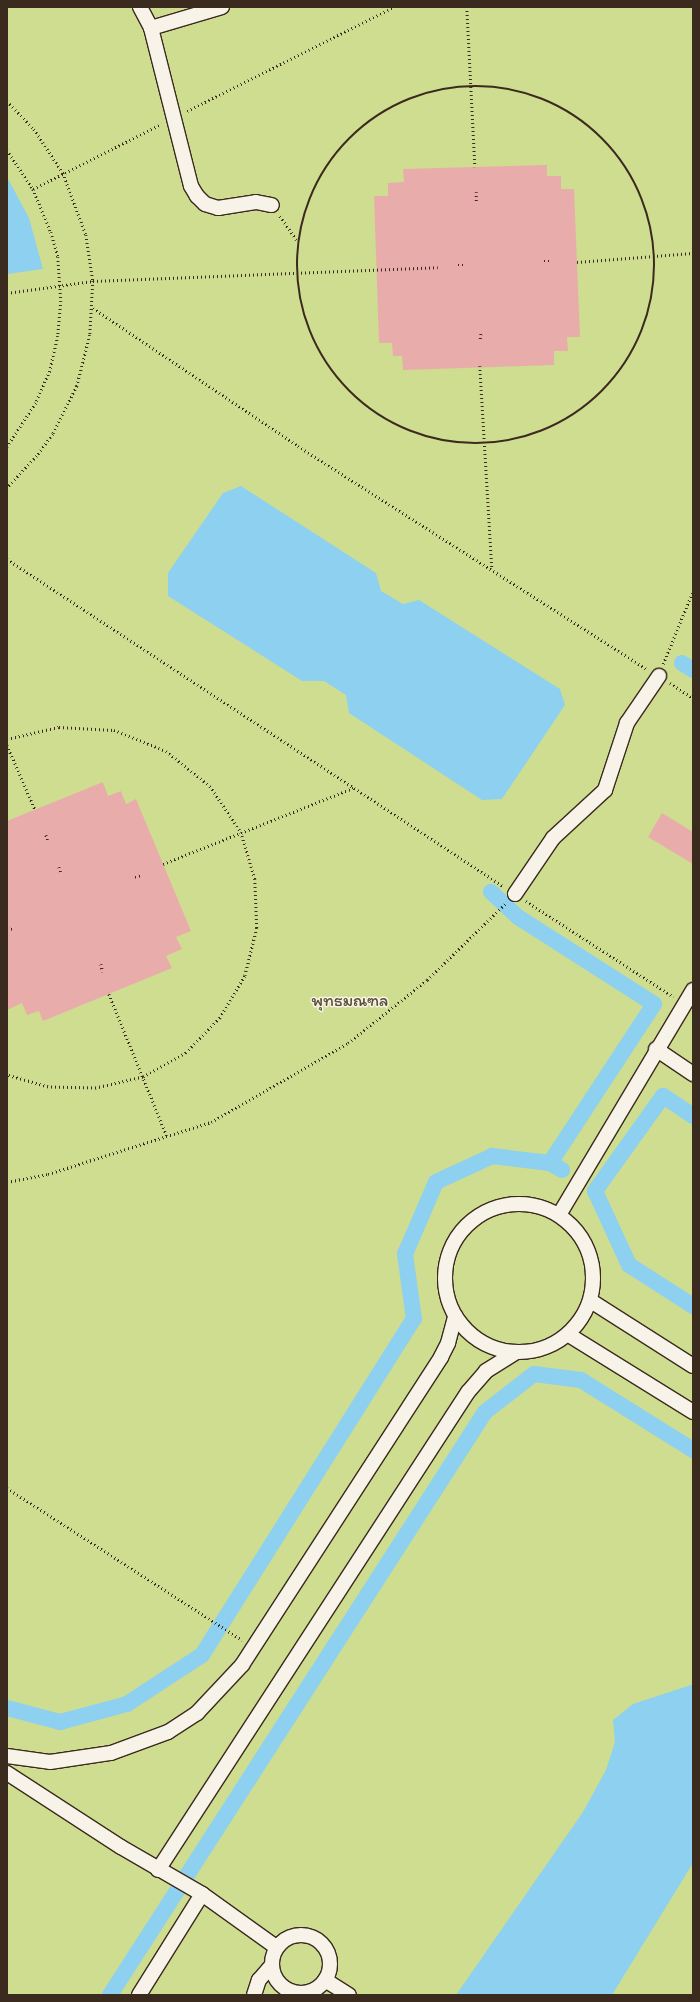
<!DOCTYPE html>
<html>
<head>
<meta charset="utf-8">
<style>
	body { margin:0 }
	#map { position:relative; width:700px; height:2002px; overflow:hidden; background:#f7f3e8; font-family:Itim,"Playpen Sans Thai",sans-serif }
	div>[style] { position:absolute }
	.green>* { inset:0; background:#cfdd90; transform-origin:0 0 }
	.water>* { inset:0; background:#8dd0ef }
	.canal>* { height:16px; margin:-8px; padding:0 8px; transform-origin:8px; border-radius:8px; background:#8dd0ef }
	.building>* { inset:0; background:#e8adab }
	.path>* { height:2.5px; margin-top:-1.25px; transform-origin:0; background:repeating-linear-gradient(90deg,#3b2a1e 0 1px,transparent 0 4px) }
	.path>.ring { margin:-1.25px; padding:0; box-sizing:content-box; background:none; border:2.5px solid #3b2a1e; border-radius:50% }
	.roads { filter:drop-shadow(1px 0 #3b2a1e) drop-shadow(-1px 0 #3b2a1e) drop-shadow(0 1px #3b2a1e) drop-shadow(0 -1px #3b2a1e) }
	.minor>* { height:14px; margin:-7px; padding:0 7px; transform-origin:7px; border-radius:7px; background:#f7f3e8 }
	.minor>.ring { margin:-7px; padding:0; box-sizing:content-box; background:none; border:14px solid #f7f3e8; border-radius:50% }
	span { translate:-50% -50%; white-space:nowrap; text-align:center; line-height:1.15; -webkit-text-stroke:3px #f7f3e8; paint-order:stroke }
	.park-label { font-size:17px; color:#594e35 }
	.frame { position:absolute; inset:0; border:8px solid #3b2a1e; pointer-events:none }
</style>
</head>
<body>
<div id="map">
	<div class="green">
		<i style="left:7px;top:7px;width:686px;height:1988px"></i>
	</div>
	<div class="water">
		<i style="clip-path:polygon(7px 177px,29px 218px,43px 269px,7px 274px)"></i>
		<i style="clip-path:polygon(241px 486px,376px 573px,381px 591px,403px 604px,419px 600px,560px 689px,565px 705px,502px 799px,482px 800px,349px 713px,346px 695px,324px 681px,302px 681px,168px 596px,168px 573px,223px 493px)"></i>
		<i style="clip-path:polygon(691px 1685px,693px 1685px,693px 1863px,612px 1995px,456px 1995px,583px 1812px,606px 1770px,615px 1742px,613px 1720px,633px 1704px)"></i>
	</div>
	<div class="canal">
		<i style="left:682px;top:663px;width:13px;rotate:32deg"></i>
		<i style="left:693px;top:1116px;width:36px;rotate:-146deg"></i>
		<i style="left:663px;top:1096px;width:117px;rotate:125.6deg"></i>
		<i style="left:595px;top:1191px;width:81px;rotate:65.3deg"></i>
		<i style="left:629px;top:1265px;width:76px;rotate:32.6deg"></i>
		<i style="left:550px;top:1163px;width:14px;rotate:30deg"></i>
		<i style="left:7px;top:1708px;width:55px;rotate:14.8deg"></i>
		<i style="left:60px;top:1722px;width:69px;rotate:-15deg"></i>
		<i style="left:127px;top:1704px;width:90px;rotate:-33.2deg"></i>
		<i style="left:202px;top:1655px;width:397px;rotate:-57.8deg"></i>
		<i style="left:414px;top:1319px;width:66px;rotate:-97.9deg"></i>
		<i style="left:405px;top:1254px;width:78px;rotate:-66.7deg"></i>
		<i style="left:436px;top:1182px;width:62px;rotate:-24.9deg"></i>
		<i style="left:492px;top:1156px;width:58px;rotate:6.9deg"></i>
		<i style="left:550px;top:1163px;width:190px;rotate:-56.8deg"></i>
		<i style="left:654px;top:1004px;width:161px;rotate:-147.4deg"></i>
		<i style="left:518px;top:917px;width:37px;rotate:-137deg"></i>
		<i style="left:110px;top:1995px;width:693px;rotate:-57.25deg"></i>
		<i style="left:485px;top:1412px;width:62px;rotate:-37.8deg"></i>
		<i style="left:534px;top:1374px;width:47px;rotate:7.3deg"></i>
		<i style="left:581px;top:1380px;width:132px;rotate:32deg"></i>
	</div>
	<div class="building">
		<i style="clip-path:polygon(547px 165px,547px 176px,561px 176px,561px 189px,574px 189px,580px 337px,567px 337px,568px 351px,554px 351px,554px 365px,403px 370px,402px 356px,393px 356px,392px 343px,379px 343px,374px 196px,388px 196px,388px 183px,404px 182px,403px 169px)"></i>
		<i style="clip-path:polygon(103px 782px,108px 796px,121px 791px,126px 804px,136px 799px,191px 931px,176px 937px,182px 949px,166px 956px,172px 968px,43px 1021px,39px 1011px,27px 1015px,22px 1003px,7px 1010px,7px 821px)"></i>
		<i style="clip-path:polygon(662px 813px,693px 832px,693px 864px,648px 837px)"></i>
	</div>
	<div class="path">
		<i style="left:467px;top:7px;width:160px;rotate:87.1deg"></i>
		<i class="ring" style="left:297px;top:86px;width:355.5px;height:355.5px"></i>
		<i style="left:7px;top:101px;width:39px;rotate:46deg"></i>
		<i style="left:34px;top:129px;width:53px;rotate:56.6deg"></i>
		<i style="left:63px;top:173px;width:66px;rotate:69.6deg"></i>
		<i style="left:86px;top:235px;width:47px;rotate:81.3deg"></i>
		<i style="left:93px;top:281px;width:54px;rotate:93.2deg"></i>
		<i style="left:90px;top:335px;width:53px;rotate:104.3deg"></i>
		<i style="left:77px;top:386px;width:54px;rotate:116.6deg"></i>
		<i style="left:53px;top:434px;width:27px;rotate:126deg"></i>
		<i style="left:37px;top:456px;width:44px;rotate:133.2deg"></i>
		<i style="left:187px;top:111px;width:232px;rotate:-26.7deg"></i>
		<i style="left:7px;top:150px;width:47px;rotate:56.3deg"></i>
		<i style="left:33px;top:189px;width:47px;rotate:67.3deg"></i>
		<i style="left:51px;top:232px;width:26px;rotate:74deg"></i>
		<i style="left:58px;top:257px;width:44px;rotate:86.1deg"></i>
		<i style="left:61px;top:301px;width:35px;rotate:95deg"></i>
		<i style="left:58px;top:336px;width:36px;rotate:103deg"></i>
		<i style="left:50px;top:371px;width:35px;rotate:114deg"></i>
		<i style="left:36px;top:403px;width:53px;rotate:123.4deg"></i>
		<i style="left:33px;top:189px;width:144px;rotate:-26.9deg"></i>
		<i style="left:476px;top:201px;width:9px;rotate:-90deg"></i>
		<i style="left:280px;top:216px;width:29px;rotate:55deg"></i>
		<i style="left:544px;top:261px;width:7px"></i>
		<i style="left:577px;top:262px;width:116px;rotate:-4.4deg"></i>
		<i style="left:458px;top:265px;width:8px"></i>
		<i style="left:7px;top:293px;width:87px;rotate:-7.9deg"></i>
		<i style="left:93px;top:281px;width:345px;rotate:-2.3deg"></i>
		<i style="left:93px;top:308px;width:247px;rotate:33.9deg"></i>
		<i style="left:298px;top:446px;width:414px;rotate:32.6deg"></i>
		<i style="left:480px;top:339px;width:7px;rotate:-82deg"></i>
		<i style="left:480px;top:366px;width:203px;rotate:86.6deg"></i>
		<i style="left:7px;top:559px;width:594px;rotate:33.4deg"></i>
		<i style="left:663px;top:664px;width:79px;rotate:-67.7deg"></i>
		<i style="left:670px;top:683px;width:27px;rotate:33deg"></i>
		<i style="left:7px;top:739px;width:53px;rotate:-13deg"></i>
		<i style="left:59px;top:727px;width:55px;rotate:3.1deg"></i>
		<i style="left:114px;top:730px;width:56px;rotate:22deg"></i>
		<i style="left:166px;top:751px;width:56px;rotate:38.5deg"></i>
		<i style="left:210px;top:786px;width:55px;rotate:56deg"></i>
		<i style="left:241px;top:832px;width:49px;rotate:73.4deg"></i>
		<i style="left:255px;top:879px;width:49px;rotate:87.7deg"></i>
		<i style="left:257px;top:928px;width:49px;rotate:104deg"></i>
		<i style="left:245px;top:976px;width:49px;rotate:120.8deg"></i>
		<i style="left:220px;top:1018px;width:49px;rotate:134.2deg"></i>
		<i style="left:186px;top:1053px;width:49px;rotate:150.8deg"></i>
		<i style="left:143px;top:1077px;width:48px;rotate:166.8deg"></i>
		<i style="left:96px;top:1088px;width:48px;rotate:-178.8deg"></i>
		<i style="left:48px;top:1087px;width:43px;rotate:-163.7deg"></i>
		<i style="left:7px;top:745px;width:70px;rotate:66.4deg"></i>
		<i style="left:46px;top:835px;width:5px;rotate:68deg"></i>
		<i style="left:163px;top:864px;width:205px;rotate:-21.8deg"></i>
		<i style="left:59px;top:867px;width:6px;rotate:72deg"></i>
		<i style="left:135px;top:877px;width:6px;rotate:-18deg"></i>
		<i style="left:526px;top:901px;width:176px;rotate:33deg"></i>
		<i style="left:7px;top:930px;width:6px;rotate:-18deg"></i>
		<i style="left:101px;top:964px;width:8px;rotate:76deg"></i>
		<i style="left:109px;top:994px;width:153px;rotate:67.8deg"></i>
		<i style="left:7px;top:1182px;width:42px;rotate:-11deg"></i>
		<i style="left:48px;top:1174px;width:171px;rotate:-17.7deg"></i>
		<i style="left:211px;top:1122px;width:158px;rotate:-30deg"></i>
		<i style="left:348px;top:1043px;width:101px;rotate:-38.6deg"></i>
		<i style="left:427px;top:980px;width:110px;rotate:-44.3deg"></i>
		<i style="left:7px;top:1488px;width:280px;rotate:32.9deg"></i>
	</div>
	<div class="roads">
		<div class="minor">
			<i style="left:140px;top:7px;width:24px;rotate:62deg"></i>
			<i style="left:151px;top:28px;width:163px;rotate:75.8deg"></i>
			<i style="left:191px;top:186px;width:12px;rotate:59deg"></i>
			<i style="left:197px;top:196px;width:11px;rotate:45deg"></i>
			<i style="left:205px;top:204px;width:14px;rotate:17deg"></i>
			<i style="left:218px;top:208px;width:38px;rotate:-9deg"></i>
			<i style="left:256px;top:202px;width:16px;rotate:11deg"></i>
			<i style="left:151px;top:28px;width:74px;rotate:-16.5deg"></i>
			<i style="left:515px;top:894px;width:68px;rotate:-55.8deg"></i>
			<i style="left:553px;top:838px;width:71px;rotate:-42.7deg"></i>
			<i style="left:605px;top:790px;width:71px;rotate:-71.8deg"></i>
			<i style="left:627px;top:723px;width:57px;rotate:-55.8deg"></i>
			<i style="left:656px;top:1049px;width:45px;rotate:34deg"></i>
			<i class="ring" style="left:445px;top:1204px;width:134px;height:134px"></i>
			<i style="left:559px;top:1215px;width:262px;rotate:-59.2deg"></i>
			<i style="left:591px;top:1301px;width:121px;rotate:32.5deg"></i>
			<i style="left:569px;top:1335px;width:146px;rotate:31.8deg"></i>
			<i style="left:7px;top:1756px;width:43px;rotate:7.9deg"></i>
			<i style="left:50px;top:1762px;width:62px;rotate:-8.4deg"></i>
			<i style="left:111px;top:1753px;width:61px;rotate:-20.2deg"></i>
			<i style="left:168px;top:1732px;width:35px;rotate:-33deg"></i>
			<i style="left:197px;top:1713px;width:66px;rotate:-46.8deg"></i>
			<i style="left:242px;top:1665px;width:367px;rotate:-57.1deg"></i>
			<i style="left:441px;top:1357px;width:16px;rotate:-63deg"></i>
			<i style="left:448px;top:1343px;width:28px;rotate:-75deg"></i>
			<i style="left:7px;top:1773px;width:136px;rotate:33deg"></i>
			<i style="left:121px;top:1847px;width:94px;rotate:30.1deg"></i>
			<i style="left:202px;top:1894px;width:91px;rotate:35.6deg"></i>
			<i style="left:158px;top:1870px;width:570px;rotate:-57.04deg"></i>
			<i style="left:468px;top:1392px;width:28px;rotate:-49deg"></i>
			<i style="left:486px;top:1371px;width:34px;rotate:-32deg"></i>
			<i class="ring" style="left:272px;top:1935px;width:44px;height:44px"></i>
			<i style="left:325px;top:1980px;width:28px;rotate:32deg"></i>
			<i style="left:139px;top:1995px;width:119px;rotate:-58deg"></i>
			<i style="left:254px;top:1995px;width:16px;rotate:-72deg"></i>
			<i style="left:259px;top:1980px;width:20px;rotate:-49deg"></i>
		</div>
	</div>
	<div class="park-label">
		<span style="left:350px;top:1001px">พุทธมณฑล</span>
	</div>
	<div class="frame"></div>
</div>
</body>
</html>
